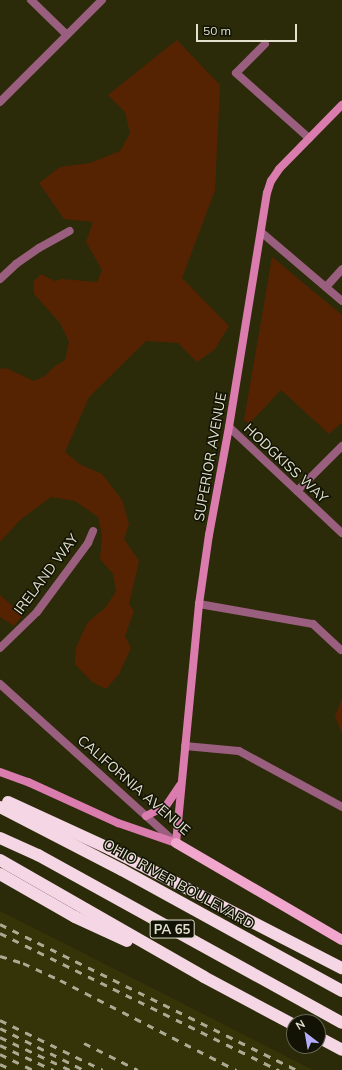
<!DOCTYPE html>
<html>
<head>
<meta charset="utf-8">
<style>
	body { margin:0 }
	#map { position:relative; width:342px; height:1070px; overflow:hidden; background:#2b2a09; font-family:Mulish,sans-serif }
	div>[style] { position:absolute }
	.built>* { inset:0; background:#353408 }
	.green>* { inset:0; background:#562302 }
	.street>* { height:8px; margin:-4px; padding:0 4px; transform-origin:4px; border-radius:4px; background:#9a5f7e }
	.secondary>* { height:8px; margin:-4px; padding:0 4px; transform-origin:4px; border-radius:4px; background:#db7cae }
	.primary>* { height:10px; margin:-5px; padding:0 5px; transform-origin:5px; border-radius:5px; background:#f1a7cd }
	.highway>* { height:12px; margin:-6px; padding:0 6px; transform-origin:6px; border-radius:6px; background:#f4d6e4 }
	.rail>* { height:3px; margin-top:-1.5px; transform-origin:0; background:repeating-linear-gradient(90deg,#abab94 0 7px,transparent 0 14px) }
	span { translate:-50% -50%; white-space:nowrap; text-align:center; line-height:1.15; -webkit-text-stroke:3px #121205; paint-order:stroke }
	.shield-label span { padding:1px 3px; background:#121205; border:1px solid; border-radius:3px; -webkit-text-stroke-width:0 }
	.shield-label { font-size:13px; color:#e2e2cf; font-weight:700 }
	.street-label { font-size:14px; color:#e2e2cf }
	.north { position:absolute; left:286px; top:1014px; width:40px; height:40px; box-sizing:border-box; background:#121205; border:1px solid #656556; border-radius:50%; rotate:329deg; font-size:11px; font-weight:700; line-height:16px; text-align:center; color:#e2e2cf }
	.north::after { content:''; display:block; margin:auto; width:14px; height:18px; background:#b3acf9; clip-path:polygon(50% 0,100% 100%,50% 72%,0 100%) }
	.scale { position:absolute; left:196px; top:24px; width:101px; height:18px; box-sizing:border-box; border:2px solid #e2e2cf; border-top:0; padding-left:5px; font-size:12px; line-height:14px; white-space:nowrap; color:#e2e2cf; -webkit-text-stroke:3px #121205; paint-order:stroke }
</style>
</head>
<body>
<div id="map">
	<div class="built">
		<i style="clip-path:polygon(0 911px,170px 997px,313px 1070px,0 1070px)"></i>
	</div>
	<div class="green">
		<i style="clip-path:polygon(177px 40px,220px 85px,215px 190px,182px 278px,229px 326px,215px 349px,197px 362px,178px 343px,146px 341px,89px 397px,65px 452px,81px 465px,102px 474px,122px 500px,129px 524px,124px 539px,139px 561px,129px 604px,134px 611px,125px 636px,131px 648px,119px 674px,106px 689px,92px 682px,75px 664px,76px 648px,87px 623px,106px 607px,116px 591px,113px 574px,100px 559px,102px 535px,98px 517px,75px 501px,51px 497px,20px 520px,0 542px,0 369px,6px 368px,34px 381px,45px 376px,54px 367px,65px 360px,69px 342px,60px 323px,34px 294px,33px 282px,41px 274px,55px 281px,62px 279px,97px 282px,102px 270px,86px 242px,93px 222px,64px 219px,39px 183px,60px 167px,90px 163px,120px 151px,130px 133px,125px 112px,108px 95px)"></i>
		<i style="clip-path:polygon(272px 257px,342px 315px,342px 422px,329px 434px,281px 390px,249px 424px,244px 420px)"></i>
		<i style="clip-path:polygon(0 595px,23px 615px,14px 626px,0 617px)"></i>
		<i style="clip-path:polygon(342px 699px,342px 734px,335px 716px)"></i>
	</div>
	<div class="street">
		<i style="left:31px;top:0;width:50px;rotate:44.2deg"></i>
		<i style="left:265px;top:44px;width:41px;rotate:135deg"></i>
		<i style="left:236px;top:73px;width:98px;rotate:41.7deg"></i>
		<i style="left:0;top:102px;width:144px;rotate:-45deg"></i>
		<i style="left:261px;top:232px;width:106px;rotate:40.4deg"></i>
		<i style="left:0;top:279px;width:22px;rotate:-43deg"></i>
		<i style="left:16px;top:264px;width:28px;rotate:-35deg"></i>
		<i style="left:39px;top:248px;width:35px;rotate:-29deg"></i>
		<i style="left:326px;top:287px;width:24px;rotate:-48deg"></i>
		<i style="left:229px;top:427px;width:155px;rotate:43.2deg"></i>
		<i style="left:297px;top:491px;width:64px;rotate:-45deg"></i>
		<i style="left:199px;top:604px;width:116px;rotate:10deg"></i>
		<i style="left:313px;top:624px;width:38px;rotate:43deg"></i>
		<i style="left:0;top:648px;width:52px;rotate:-44.2deg"></i>
		<i style="left:37px;top:612px;width:86px;rotate:-53.5deg"></i>
		<i style="left:88px;top:543px;width:13px;rotate:-67deg"></i>
		<i style="left:0;top:684px;width:237px;rotate:42.1deg"></i>
		<i style="left:185px;top:746px;width:54px;rotate:5.3deg"></i>
		<i style="left:239px;top:751px;width:117px;rotate:28.5deg"></i>
	</div>
	<div class="secondary">
		<i style="left:0;top:772px;width:30px;rotate:20deg"></i>
		<i style="left:28px;top:782px;width:99px;rotate:24.5deg"></i>
		<i style="left:118px;top:823px;width:61px;rotate:19deg"></i>
		<i style="left:176px;top:843px;width:240px;rotate:-84.5deg"></i>
		<i style="left:199px;top:604px;width:70px;rotate:-81.8deg"></i>
		<i style="left:209px;top:535px;width:110px;rotate:-79.5deg"></i>
		<i style="left:229px;top:427px;width:237px;rotate:-80.8deg"></i>
		<i style="left:267px;top:193px;width:13px;rotate:-72deg"></i>
		<i style="left:271px;top:181px;width:14px;rotate:-56deg"></i>
		<i style="left:279px;top:169px;width:90px;rotate:-45.5deg"></i>
		<i style="left:146px;top:816px;width:22px;rotate:-27deg"></i>
		<i style="left:166px;top:806px;width:25px;rotate:-56deg"></i>
	</div>
	<div class="primary">
		<i style="left:176px;top:843px;width:192px;rotate:30.3deg"></i>
	</div>
	<div class="highway">
		<i style="left:8px;top:802px;width:112px;rotate:24.7deg"></i>
		<i style="left:110px;top:849px;width:261px;rotate:27.2deg"></i>
		<i style="left:0;top:807px;width:137px;rotate:27.3deg"></i>
		<i style="left:122px;top:870px;width:251px;rotate:28.8deg"></i>
		<i style="left:0;top:838px;width:42px;rotate:24.1deg"></i>
		<i style="left:38px;top:855px;width:347px;rotate:28.9deg"></i>
		<i style="left:0;top:860px;width:235px;rotate:29.8deg"></i>
		<i style="left:204px;top:977px;width:102px;rotate:28.1deg"></i>
		<i style="left:0;top:874px;width:86px;rotate:29.8deg"></i>
		<i style="left:75px;top:917px;width:57px;rotate:24.8deg"></i>
		<i style="left:318px;top:1037px;width:27px;rotate:28deg"></i>
	</div>
	<div class="rail">
		<i style="left:0;top:924px;width:331px;rotate:26.2deg"></i>
		<i style="left:0;top:933px;width:311px;rotate:26.2deg"></i>
		<i style="left:0;top:956px;width:24px;rotate:17deg"></i>
		<i style="left:23px;top:963px;width:41px;rotate:24.7deg"></i>
		<i style="left:60px;top:980px;width:198px;rotate:27.1deg"></i>
		<i style="left:0;top:1020px;width:114px;rotate:25.9deg"></i>
		<i style="left:0;top:1028px;width:94px;rotate:26.6deg"></i>
		<i style="left:0;top:1037px;width:77px;rotate:25.2deg"></i>
		<i style="left:84px;top:1043px;width:60px;rotate:26.6deg"></i>
		<i style="left:0;top:1045px;width:59px;rotate:25.3deg"></i>
		<i style="left:0;top:1054px;width:37px;rotate:26deg"></i>
		<i style="left:0;top:1064px;width:14px;rotate:25deg"></i>
	</div>
	<div class="shield-label">
		<span style="left:172px;top:929px">PA 65</span>
	</div>
	<div class="street-label">
		<span style="left:210px;top:457px;rotate:-80deg">SUPERIOR AVENUE</span>
		<span style="left:286px;top:463px;rotate:43deg">HODGKISS WAY</span>
		<span style="left:46px;top:574px;rotate:-53deg">IRELAND WAY</span>
		<span style="left:134px;top:785px;rotate:41deg">CALIFORNIA AVENUE</span>
		<span style="left:179px;top:884px;rotate:29deg">OHIO RIVER BOULEVARD</span>
	</div>
	<div class="north">N</div>
	<div class="scale">50 m</div>
</div>
</body>
</html>
